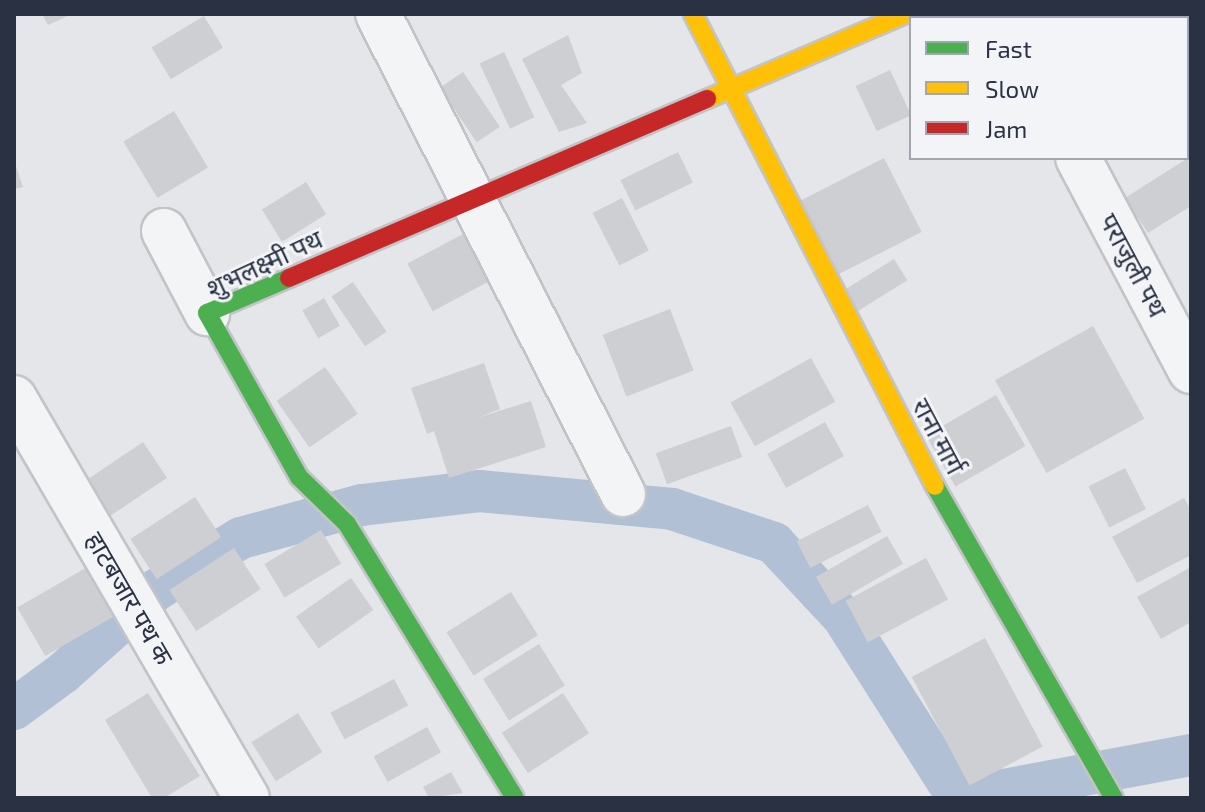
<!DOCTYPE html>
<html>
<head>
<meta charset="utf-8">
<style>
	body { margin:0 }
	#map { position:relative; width:1205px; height:812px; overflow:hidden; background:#e4e6e9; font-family:"Exo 2","Noto Sans Devanagari",sans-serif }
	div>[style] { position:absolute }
	.canal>* { height:42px; margin:-21px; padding:0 21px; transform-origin:21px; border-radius:21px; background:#b2c0d5 }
	.building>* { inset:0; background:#cecfd3; transform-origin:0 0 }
	.roads { filter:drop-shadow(2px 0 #c2c4c7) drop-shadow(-2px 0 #c2c4c7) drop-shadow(0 2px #c2c4c7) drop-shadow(0 -2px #c2c4c7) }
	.street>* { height:44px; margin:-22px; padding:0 22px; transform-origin:22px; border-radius:22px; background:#f3f4f6 }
	.fast>* { height:18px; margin:-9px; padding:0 9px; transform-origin:9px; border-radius:9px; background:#4caf50 }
	.slow>* { height:18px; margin:-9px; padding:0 9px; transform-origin:9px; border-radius:9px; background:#ffc107 }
	.jam>* { height:18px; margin:-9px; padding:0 9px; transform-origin:9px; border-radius:9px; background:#c62828 }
	span { translate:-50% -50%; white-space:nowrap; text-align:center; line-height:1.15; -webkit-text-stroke:6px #f2f4f8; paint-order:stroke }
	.street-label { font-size:26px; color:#293143 }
	.frame { position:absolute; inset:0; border:16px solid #293143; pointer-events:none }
	.legend { position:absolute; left:909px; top:16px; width:280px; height:144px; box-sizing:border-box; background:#f2f4f8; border:2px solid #a2a6b0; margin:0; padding:10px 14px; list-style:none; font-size:24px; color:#293143 }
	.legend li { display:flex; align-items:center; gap:16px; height:40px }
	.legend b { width:40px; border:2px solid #a2a6b0 }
</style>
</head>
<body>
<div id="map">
	<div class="canal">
		<i style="left:14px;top:709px;width:61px;rotate:-36.3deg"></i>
		<i style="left:63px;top:673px;width:125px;rotate:-41.7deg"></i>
		<i style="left:156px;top:590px;width:100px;rotate:-31.5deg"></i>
		<i style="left:241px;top:538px;width:125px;rotate:-15.3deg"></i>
		<i style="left:362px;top:505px;width:118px;rotate:-6.8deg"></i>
		<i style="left:479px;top:491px;width:194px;rotate:5.3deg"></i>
		<i style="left:672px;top:509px;width:108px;rotate:18.4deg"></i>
		<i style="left:774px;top:543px;width:101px;rotate:47deg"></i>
		<i style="left:843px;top:617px;width:205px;rotate:57.6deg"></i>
		<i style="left:953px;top:790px;width:29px;rotate:8deg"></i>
		<i style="left:982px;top:794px;width:213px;rotate:-10.6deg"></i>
	</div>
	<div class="building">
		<i style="clip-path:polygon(42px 14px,72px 14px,48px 25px)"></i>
		<i style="left:1019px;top:14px;width:48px;height:4px"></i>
		<i style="left:204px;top:16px;width:37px;height:61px;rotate:59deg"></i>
		<i style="clip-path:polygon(568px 35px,582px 73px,561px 85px,587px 123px,559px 132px,522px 59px)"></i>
		<i style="left:504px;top:52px;width:72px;height:27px;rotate:65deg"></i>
		<i style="left:890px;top:70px;width:50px;height:38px;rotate:65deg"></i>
		<i style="left:463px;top:72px;width:66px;height:28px;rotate:56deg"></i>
		<i style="left:174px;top:111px;width:66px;height:59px;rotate:59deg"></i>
		<i style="left:678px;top:152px;width:34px;height:64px;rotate:64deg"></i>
		<i style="clip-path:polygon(1191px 156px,1191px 206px,1148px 233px,1125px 198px)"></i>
		<i style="left:884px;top:158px;width:83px;height:95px;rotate:63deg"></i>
		<i style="clip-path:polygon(14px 160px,23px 187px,14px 189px)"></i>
		<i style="left:306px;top:182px;width:38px;height:52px;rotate:58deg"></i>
		<i style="left:622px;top:198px;width:59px;height:33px;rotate:63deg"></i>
		<i style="left:463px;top:234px;width:54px;height:63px;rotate:62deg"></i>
		<i style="left:894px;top:259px;width:25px;height:61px;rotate:58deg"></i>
		<i style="left:353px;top:282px;width:60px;height:26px;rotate:56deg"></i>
		<i style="left:324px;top:298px;width:32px;height:25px;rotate:60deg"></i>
		<i style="left:670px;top:309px;width:66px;height:72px;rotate:69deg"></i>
		<i style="left:1093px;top:326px;width:106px;height:112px;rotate:61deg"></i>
		<i style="left:811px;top:358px;width:50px;height:92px;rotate:61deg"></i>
		<i style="clip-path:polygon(484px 363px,500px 409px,477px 418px,531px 401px,546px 447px,449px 478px,434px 431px,427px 434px,411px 388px)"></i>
		<i style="left:325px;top:367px;width:57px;height:59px;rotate:55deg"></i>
		<i style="left:996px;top:395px;width:59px;height:81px;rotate:60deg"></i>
		<i style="left:825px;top:422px;width:39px;height:66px;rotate:61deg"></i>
		<i style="left:731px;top:426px;width:33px;height:80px;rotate:70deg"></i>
		<i style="left:143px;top:442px;width:43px;height:75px;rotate:56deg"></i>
		<i style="left:1125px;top:468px;width:46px;height:41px;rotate:63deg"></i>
		<i style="left:195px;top:497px;width:48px;height:77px;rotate:57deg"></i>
		<i style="clip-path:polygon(1184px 498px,1191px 510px,1191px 555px,1137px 583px,1112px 537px)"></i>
		<i style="left:868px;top:505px;width:30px;height:80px;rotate:63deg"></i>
		<i style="left:321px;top:530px;width:39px;height:66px;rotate:59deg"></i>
		<i style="left:887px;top:536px;width:32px;height:82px;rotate:60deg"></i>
		<i style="left:234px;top:548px;width:49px;height:77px;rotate:57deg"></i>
		<i style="left:926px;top:558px;width:47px;height:91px;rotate:62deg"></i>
		<i style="left:96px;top:562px;width:56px;height:91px;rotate:60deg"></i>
		<i style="clip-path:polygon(1191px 567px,1191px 622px,1161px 639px,1137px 597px)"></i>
		<i style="left:351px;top:578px;width:39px;height:67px;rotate:55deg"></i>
		<i style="left:511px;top:592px;width:51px;height:76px;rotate:58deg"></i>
		<i style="left:985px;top:638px;width:123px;height:83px;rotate:62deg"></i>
		<i style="left:539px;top:644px;width:49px;height:66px;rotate:58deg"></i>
		<i style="left:394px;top:679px;width:30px;height:72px;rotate:62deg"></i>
		<i style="clip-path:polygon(148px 693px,200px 776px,164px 798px,152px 798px,105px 720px)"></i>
		<i style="left:563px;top:693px;width:48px;height:73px;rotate:57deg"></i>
		<i style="left:298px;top:713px;width:46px;height:55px;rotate:58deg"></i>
		<i style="left:427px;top:727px;width:29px;height:61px;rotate:61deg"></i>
		<i style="clip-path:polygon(451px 772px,463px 793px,429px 798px,423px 787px)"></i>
	</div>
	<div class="roads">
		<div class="street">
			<i style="left:378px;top:14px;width:539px;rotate:62.96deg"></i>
			<i style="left:1001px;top:14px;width:5px;rotate:53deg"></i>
			<i style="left:1078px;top:158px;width:241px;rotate:62.1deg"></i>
			<i style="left:164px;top:231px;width:93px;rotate:62.3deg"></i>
			<i style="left:14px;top:398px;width:463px;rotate:59.8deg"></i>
		</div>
		<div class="fast">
			<i style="left:289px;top:278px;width:89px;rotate:156.9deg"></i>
			<i style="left:207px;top:313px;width:188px;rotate:60.7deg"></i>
			<i style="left:299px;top:477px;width:67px;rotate:44.4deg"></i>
			<i style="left:347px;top:524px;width:321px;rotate:58.5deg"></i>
			<i style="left:935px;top:486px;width:360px;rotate:60.2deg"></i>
		</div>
		<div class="slow">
			<i style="left:693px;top:14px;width:530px;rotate:62.86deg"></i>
			<i style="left:707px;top:99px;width:215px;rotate:-23.2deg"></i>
		</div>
		<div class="jam">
			<i style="left:289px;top:278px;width:455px;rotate:-23.2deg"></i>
		</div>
	</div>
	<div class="street-label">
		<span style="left:264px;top:263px;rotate:-25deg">शुभलक्ष्मी पथ</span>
		<span style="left:1134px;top:265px;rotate:62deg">पराजुली पथ</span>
		<span style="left:939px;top:436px;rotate:62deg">राना मार्ग</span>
		<span style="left:130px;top:598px;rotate:60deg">हाटबजार पथ क</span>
	</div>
	<div class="frame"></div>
	<ul class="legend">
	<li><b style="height:10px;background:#4caf50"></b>Fast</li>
	<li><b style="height:10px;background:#ffc107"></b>Slow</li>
	<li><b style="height:10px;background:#c62828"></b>Jam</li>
	</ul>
</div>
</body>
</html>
